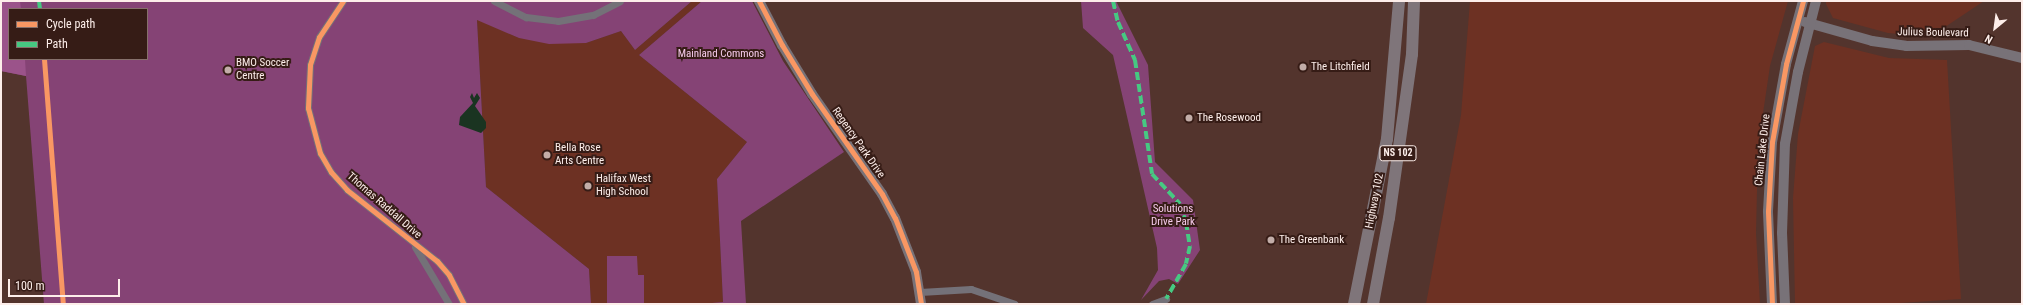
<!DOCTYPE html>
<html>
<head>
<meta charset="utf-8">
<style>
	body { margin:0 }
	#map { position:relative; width:2023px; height:305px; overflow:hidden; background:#53342d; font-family:"Roboto Condensed",sans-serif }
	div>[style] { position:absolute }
	.built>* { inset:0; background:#6d3123 }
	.green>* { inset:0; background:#854375 }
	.forest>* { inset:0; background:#9b538a }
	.water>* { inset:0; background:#1a3421 }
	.street>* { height:7px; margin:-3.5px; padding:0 3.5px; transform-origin:3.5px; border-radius:3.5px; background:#747178 }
	.secondary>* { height:10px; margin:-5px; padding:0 5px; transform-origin:5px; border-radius:5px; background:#787278 }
	.highway>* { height:12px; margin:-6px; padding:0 6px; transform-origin:6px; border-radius:6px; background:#7f757a }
	.quiet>* { height:4px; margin-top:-2px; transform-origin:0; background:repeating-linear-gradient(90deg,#46c982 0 8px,transparent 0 12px) }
	.cycleway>* { height:5px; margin:-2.5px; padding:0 2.5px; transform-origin:2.5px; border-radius:2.5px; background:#f99763 }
	.dots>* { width:11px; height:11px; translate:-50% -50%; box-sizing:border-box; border:2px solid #361c16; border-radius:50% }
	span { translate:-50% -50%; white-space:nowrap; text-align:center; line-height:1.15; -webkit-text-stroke:4px #361c16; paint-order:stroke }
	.shield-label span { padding:1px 3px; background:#361c16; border:1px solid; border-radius:3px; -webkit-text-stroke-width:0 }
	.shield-label { font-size:10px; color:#fdeeea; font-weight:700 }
	.street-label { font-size:11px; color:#fdeeea }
	.park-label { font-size:11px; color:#f6cbec }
	.poi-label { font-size:11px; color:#fdeeea }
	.left { translate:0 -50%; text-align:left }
	.frame { position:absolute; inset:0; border:2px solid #fdeeea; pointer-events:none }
	.legend { position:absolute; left:8px; top:8px; width:140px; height:52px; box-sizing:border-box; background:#361c16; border:1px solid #86706b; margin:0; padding:5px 7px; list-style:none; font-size:12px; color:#fdeeea }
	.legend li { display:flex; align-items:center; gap:8px; height:20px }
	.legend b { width:20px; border:1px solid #86706b }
	.north { position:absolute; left:1975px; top:8px; width:40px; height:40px; -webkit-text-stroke:3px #361c16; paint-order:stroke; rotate:209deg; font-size:11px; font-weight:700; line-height:16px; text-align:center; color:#fdeeea }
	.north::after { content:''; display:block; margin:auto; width:14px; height:18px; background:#fdeeea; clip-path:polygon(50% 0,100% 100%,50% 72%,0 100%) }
	.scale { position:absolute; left:8px; top:279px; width:112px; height:18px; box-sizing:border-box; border:2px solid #fdeeea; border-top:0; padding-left:5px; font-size:12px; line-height:14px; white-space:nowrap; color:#fdeeea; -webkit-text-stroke:3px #361c16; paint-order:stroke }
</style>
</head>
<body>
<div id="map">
	<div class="built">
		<i style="clip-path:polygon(692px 1px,702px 1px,639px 55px,747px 142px,717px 179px,723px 303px,591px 304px,589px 269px,486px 187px,477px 19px,519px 38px,586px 43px,621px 31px,635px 50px)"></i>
		<i style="clip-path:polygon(1470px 1px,1788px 1px,1770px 66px,1758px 147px,1756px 233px,1760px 304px,1426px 304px,1461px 115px)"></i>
		<i style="clip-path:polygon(1826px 1px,1984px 1px,1945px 27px,1909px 35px,1888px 33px,1833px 18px,1826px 4px)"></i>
		<i style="clip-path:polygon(1824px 42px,1889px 58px,1947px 60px,1961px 299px,1884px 304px,1795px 304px,1793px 198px,1798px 134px,1815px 46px)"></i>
	</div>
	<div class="green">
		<i style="clip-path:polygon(evenodd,1px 1px,692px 1px,635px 50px,621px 31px,586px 43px,549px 44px,519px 38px,477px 20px,486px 187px,589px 269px,591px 304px,44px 304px,26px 76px,1px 71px,1px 1px,9px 9px,147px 9px,147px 59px,9px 59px,9px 9px)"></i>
		<i style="clip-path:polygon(702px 1px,752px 1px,783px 61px,844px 152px,741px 221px,746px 304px,701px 304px,723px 302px,717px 179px,747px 142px,639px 55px)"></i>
		<i style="clip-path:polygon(1081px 1px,1116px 1px,1148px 65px,1155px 162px,1193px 200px,1200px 250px,1178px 284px,1169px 279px,1159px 281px,1141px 300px,1158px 270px,1157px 248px,1113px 55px,1083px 28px)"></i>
		<i style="clip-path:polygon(607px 256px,637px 256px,638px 275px,644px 275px,644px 304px,607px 304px)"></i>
	</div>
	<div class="forest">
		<i style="clip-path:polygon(1px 1px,20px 1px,21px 9px,9px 9px,9px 59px,25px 59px,26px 76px,1px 71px)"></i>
	</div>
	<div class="water">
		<i style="clip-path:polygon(472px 93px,474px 98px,477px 93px,480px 98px,475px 106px,486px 122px,486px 128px,481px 133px,459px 125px,460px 117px,473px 103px,470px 97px)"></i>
	</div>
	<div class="street">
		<i style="left:343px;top:1px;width:43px;rotate:123.7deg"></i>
		<i style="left:319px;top:37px;width:29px;rotate:108deg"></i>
		<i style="left:310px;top:65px;width:43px;rotate:92.7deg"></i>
		<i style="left:308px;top:108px;width:47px;rotate:75.1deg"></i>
		<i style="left:320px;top:153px;width:22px;rotate:60deg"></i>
		<i style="left:331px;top:172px;width:24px;rotate:48deg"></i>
		<i style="left:347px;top:190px;width:115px;rotate:38.3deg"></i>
		<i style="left:437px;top:261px;width:18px;rotate:49deg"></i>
		<i style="left:449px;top:275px;width:33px;rotate:63deg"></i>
		<i style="left:494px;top:1px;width:36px;rotate:27deg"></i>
		<i style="left:526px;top:17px;width:32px;rotate:7deg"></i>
		<i style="left:558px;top:21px;width:36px;rotate:-10deg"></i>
		<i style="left:593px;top:15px;width:30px;rotate:-27deg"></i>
		<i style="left:415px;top:247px;width:66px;rotate:59.2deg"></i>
		<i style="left:920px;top:292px;width:51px;rotate:-3.4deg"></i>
		<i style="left:971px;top:289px;width:46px;rotate:18.8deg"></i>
		<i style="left:1152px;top:304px;width:15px;rotate:-20deg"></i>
	</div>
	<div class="secondary">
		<i style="left:759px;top:1px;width:50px;rotate:62.4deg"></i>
		<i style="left:782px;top:45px;width:57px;rotate:58.5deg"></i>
		<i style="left:812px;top:94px;width:122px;rotate:55deg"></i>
		<i style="left:882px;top:194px;width:27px;rotate:62deg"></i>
		<i style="left:895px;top:218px;width:58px;rotate:68.7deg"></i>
		<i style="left:916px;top:272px;width:32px;rotate:81deg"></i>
		<i style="left:1805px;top:22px;width:70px;rotate:15.8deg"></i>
		<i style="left:1872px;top:41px;width:34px;rotate:8deg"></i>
		<i style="left:1906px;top:46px;width:63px;rotate:-0.9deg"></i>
		<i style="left:1969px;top:45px;width:55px;rotate:13.8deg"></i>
		<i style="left:1772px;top:304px;width:93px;rotate:-92.5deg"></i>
		<i style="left:1768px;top:211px;width:69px;rotate:-86.7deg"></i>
		<i style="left:1772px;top:142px;width:79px;rotate:-79.8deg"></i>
		<i style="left:1786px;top:64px;width:65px;rotate:-74.9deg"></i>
		<i style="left:1785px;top:304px;width:71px;rotate:-92.4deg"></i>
		<i style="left:1782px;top:233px;width:89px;rotate:-88.1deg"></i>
		<i style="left:1785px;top:144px;width:73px;rotate:-79.8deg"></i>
		<i style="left:1798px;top:72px;width:73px;rotate:-75.8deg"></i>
	</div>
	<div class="highway">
		<i style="left:1354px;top:304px;width:168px;rotate:-78.7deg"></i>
		<i style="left:1387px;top:139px;width:139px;rotate:-85deg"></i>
		<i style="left:1373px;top:304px;width:87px;rotate:-79.5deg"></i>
		<i style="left:1389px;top:218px;width:166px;rotate:-82deg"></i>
		<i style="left:1412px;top:54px;width:53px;rotate:-87.8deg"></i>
	</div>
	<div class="quiet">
		<i style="left:39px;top:1px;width:8px;rotate:83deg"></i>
		<i style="left:1113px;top:1px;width:22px;rotate:77deg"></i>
		<i style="left:1118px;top:22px;width:42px;rotate:65.9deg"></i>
		<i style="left:1135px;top:60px;width:115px;rotate:81.5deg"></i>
		<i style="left:1152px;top:174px;width:41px;rotate:47deg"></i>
		<i style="left:1180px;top:204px;width:19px;rotate:72deg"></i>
		<i style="left:1186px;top:222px;width:24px;rotate:81deg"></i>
		<i style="left:1190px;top:246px;width:18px;rotate:103deg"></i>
		<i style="left:1186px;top:264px;width:40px;rotate:119.7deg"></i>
	</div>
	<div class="cycleway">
		<i style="left:343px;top:1px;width:43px;rotate:123.7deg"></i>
		<i style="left:319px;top:37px;width:29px;rotate:108deg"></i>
		<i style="left:310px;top:65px;width:43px;rotate:92.7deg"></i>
		<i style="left:308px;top:108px;width:47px;rotate:75.1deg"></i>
		<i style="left:320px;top:153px;width:22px;rotate:60deg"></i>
		<i style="left:331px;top:172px;width:24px;rotate:48deg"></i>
		<i style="left:347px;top:190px;width:115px;rotate:38.3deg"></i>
		<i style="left:437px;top:261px;width:18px;rotate:49deg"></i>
		<i style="left:449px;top:275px;width:33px;rotate:63deg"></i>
		<i style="left:759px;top:1px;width:50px;rotate:62.4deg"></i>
		<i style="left:782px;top:45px;width:57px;rotate:58.5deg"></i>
		<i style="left:812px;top:94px;width:122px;rotate:55deg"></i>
		<i style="left:882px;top:194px;width:27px;rotate:62deg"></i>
		<i style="left:895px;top:218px;width:58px;rotate:68.7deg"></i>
		<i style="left:916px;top:272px;width:32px;rotate:81deg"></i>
		<i style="left:44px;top:59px;width:246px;rotate:85.6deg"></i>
		<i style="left:1772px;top:304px;width:93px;rotate:-92.5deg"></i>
		<i style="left:1768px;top:211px;width:69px;rotate:-86.7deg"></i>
		<i style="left:1772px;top:142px;width:79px;rotate:-79.8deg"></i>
		<i style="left:1786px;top:64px;width:65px;rotate:-74.9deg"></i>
	</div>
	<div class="dots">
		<i style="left:1303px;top:67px;background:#c2ada8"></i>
		<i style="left:228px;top:70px;background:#c2ada8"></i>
		<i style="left:1189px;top:118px;background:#c2ada8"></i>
		<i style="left:547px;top:155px;background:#c2ada8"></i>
		<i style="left:588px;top:186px;background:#c2ada8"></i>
		<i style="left:1271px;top:240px;background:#c2ada8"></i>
	</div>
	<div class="shield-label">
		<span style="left:1398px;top:153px">NS 102</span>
	</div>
	<div class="street-label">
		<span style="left:1933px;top:33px;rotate:1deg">Julius Boulevard</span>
		<span style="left:858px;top:143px;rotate:55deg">Regency Park Drive</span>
		<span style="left:1763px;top:150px;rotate:-84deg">Chain Lake Drive</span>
		<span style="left:1375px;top:201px;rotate:-79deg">Highway 102</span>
		<span style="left:384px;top:206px;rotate:41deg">Thomas Raddall Drive</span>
	</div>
	<div class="park-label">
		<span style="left:721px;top:54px">Mainland Commons</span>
		<span style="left:1173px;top:216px">Solutions<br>Drive Park</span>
	</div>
	<div class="poi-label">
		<span class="left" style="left:236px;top:70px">BMO Soccer<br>Centre</span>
		<span class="left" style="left:1311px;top:67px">The Litchfield</span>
		<span class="left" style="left:1197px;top:118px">The Rosewood</span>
		<span class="left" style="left:555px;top:155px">Bella Rose<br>Arts Centre</span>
		<span class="left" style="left:596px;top:186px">Halifax West<br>High School</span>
		<span class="left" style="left:1279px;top:240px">The Greenbank</span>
	</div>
	<div class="frame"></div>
	<ul class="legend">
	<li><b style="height:5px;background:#f99763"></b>Cycle path</li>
	<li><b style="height:5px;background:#46c982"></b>Path</li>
	</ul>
	<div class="north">N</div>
	<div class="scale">100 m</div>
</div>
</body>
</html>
